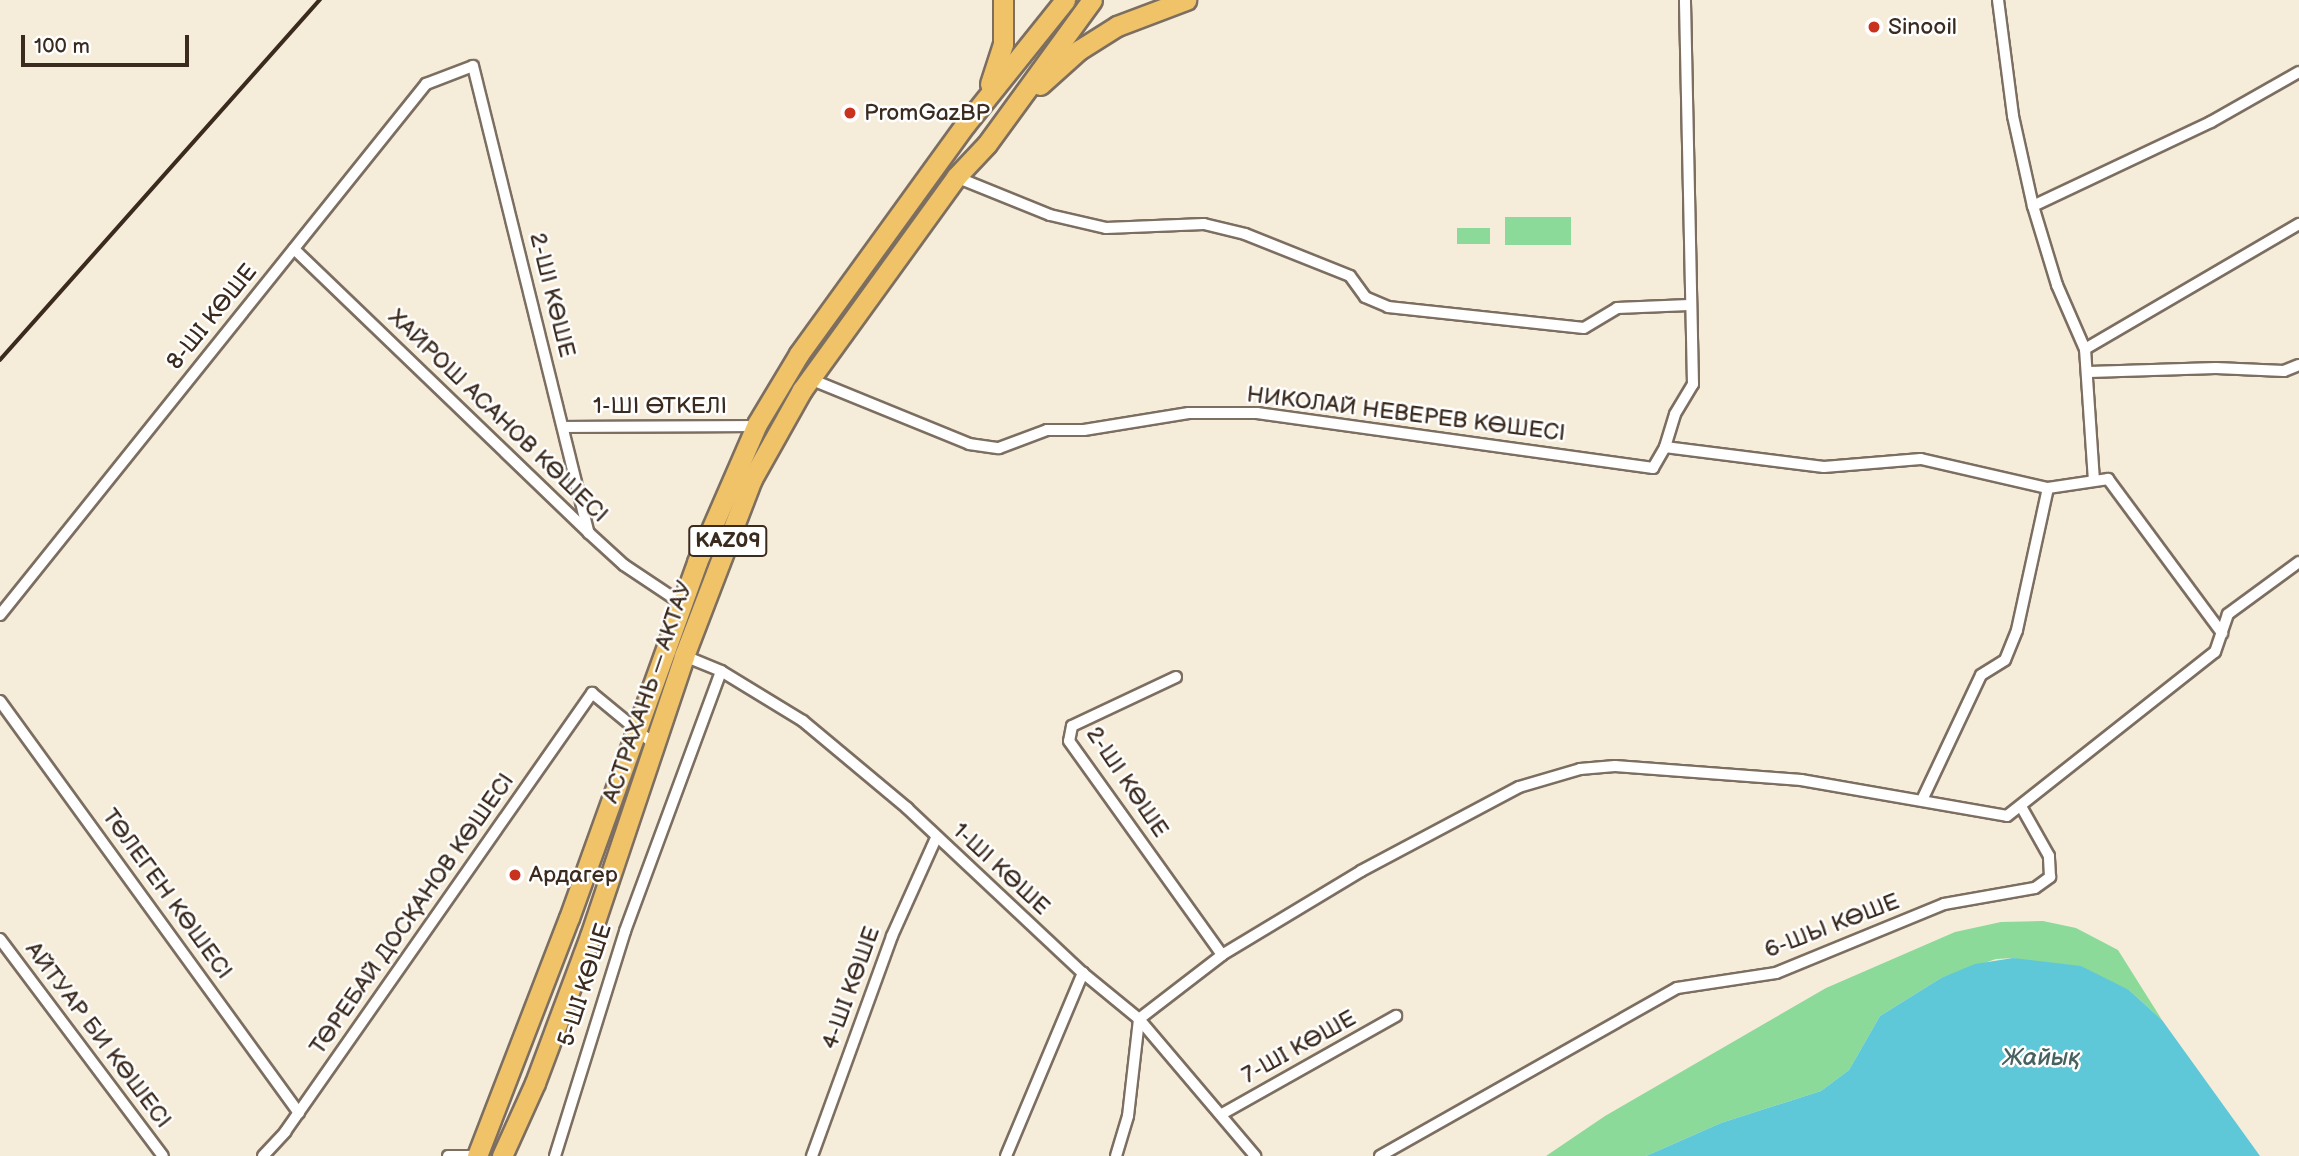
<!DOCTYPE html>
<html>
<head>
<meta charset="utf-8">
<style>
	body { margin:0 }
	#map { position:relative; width:2299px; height:1156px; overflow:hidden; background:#f6ecda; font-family:"Balsamiq Sans",sans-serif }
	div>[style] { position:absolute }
	.green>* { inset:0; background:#8bda99; transform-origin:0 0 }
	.water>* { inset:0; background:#5ec8d8 }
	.roads { filter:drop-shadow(2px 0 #7c6e60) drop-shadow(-2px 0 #7c6e60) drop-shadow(0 2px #7c6e60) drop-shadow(0 -2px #7c6e60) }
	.street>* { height:10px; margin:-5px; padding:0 5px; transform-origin:5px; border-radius:5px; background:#fff }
	.highway>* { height:19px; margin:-9.5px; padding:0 9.5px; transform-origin:9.5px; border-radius:9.5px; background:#f0c369 }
	.rail>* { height:3.5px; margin:-1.75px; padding:0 1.75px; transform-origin:1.75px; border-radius:1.75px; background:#3b2a1e }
	.dots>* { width:19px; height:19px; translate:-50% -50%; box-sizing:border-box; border:4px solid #fff; border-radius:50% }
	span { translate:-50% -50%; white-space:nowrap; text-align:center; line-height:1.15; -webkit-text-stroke:5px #fff; paint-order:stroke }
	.shield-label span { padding:2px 5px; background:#fff; border:2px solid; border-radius:5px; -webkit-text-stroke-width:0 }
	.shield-label { font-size:21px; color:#3b2a1e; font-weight:700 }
	.poi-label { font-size:23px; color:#3b2a1e }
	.left { translate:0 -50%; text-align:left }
	.street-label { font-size:23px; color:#3b2a1e }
	.water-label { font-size:24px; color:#47615f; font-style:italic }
	.scale { position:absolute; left:21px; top:35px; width:168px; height:32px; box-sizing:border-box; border:4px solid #3b2a1e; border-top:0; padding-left:9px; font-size:21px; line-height:24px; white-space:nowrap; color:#3b2a1e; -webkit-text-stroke:5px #fff; paint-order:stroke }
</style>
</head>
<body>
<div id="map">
	<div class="green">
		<i style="left:1505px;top:217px;width:66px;height:28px"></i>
		<i style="left:1457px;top:228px;width:33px;height:16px"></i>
		<i style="clip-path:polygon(2043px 921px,2076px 928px,2118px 950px,2162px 1020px,2129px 990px,2013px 958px,1996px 959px,1941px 978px,1880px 1016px,1849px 1070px,1821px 1091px,1721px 1123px,1646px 1156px,1546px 1156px,1605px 1116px,1826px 988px,1955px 932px,2001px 922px)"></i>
	</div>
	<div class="water">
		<i style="clip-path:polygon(2013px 958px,2081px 966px,2129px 990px,2162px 1020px,2260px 1156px,1646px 1156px,1721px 1123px,1821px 1091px,1849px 1070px,1880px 1016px,1941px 978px,1975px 964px)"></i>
	</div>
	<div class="roads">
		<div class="street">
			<i style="left:1998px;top:0;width:117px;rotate:82.6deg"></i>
			<i style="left:2013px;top:116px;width:92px;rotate:77.5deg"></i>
			<i style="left:2033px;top:206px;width:83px;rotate:73.1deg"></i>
			<i style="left:2057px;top:285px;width:70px;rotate:66.4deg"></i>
			<i style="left:2085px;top:349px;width:131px;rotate:86.1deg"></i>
			<i style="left:956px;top:177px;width:101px;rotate:22deg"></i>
			<i style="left:1050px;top:215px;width:57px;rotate:13.1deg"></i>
			<i style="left:1106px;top:228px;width:98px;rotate:-2.3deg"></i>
			<i style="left:1204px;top:224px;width:42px;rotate:13.7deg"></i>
			<i style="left:1245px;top:234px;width:113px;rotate:21.8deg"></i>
			<i style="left:1350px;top:276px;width:26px;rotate:54deg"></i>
			<i style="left:1365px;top:297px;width:25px;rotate:23deg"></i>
			<i style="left:1388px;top:307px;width:197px;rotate:6.1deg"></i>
			<i style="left:1584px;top:328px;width:39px;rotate:-31deg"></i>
			<i style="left:1617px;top:308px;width:72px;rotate:-2.4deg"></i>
			<i style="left:2033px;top:206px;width:197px;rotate:-25.3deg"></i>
			<i style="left:2211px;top:122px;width:101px;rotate:-29.6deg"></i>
			<i style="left:294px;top:249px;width:409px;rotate:43.9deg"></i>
			<i style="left:589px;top:533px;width:47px;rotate:42.4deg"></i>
			<i style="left:624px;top:565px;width:69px;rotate:33.7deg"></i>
			<i style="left:2085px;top:349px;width:248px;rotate:-30.3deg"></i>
			<i style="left:2089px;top:372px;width:127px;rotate:-1.8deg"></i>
			<i style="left:2216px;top:368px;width:68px;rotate:2.5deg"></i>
			<i style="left:2284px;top:371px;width:16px;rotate:-22deg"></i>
			<i style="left:810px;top:379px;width:172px;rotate:22.2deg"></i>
			<i style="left:969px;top:444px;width:30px;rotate:8deg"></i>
			<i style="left:999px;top:448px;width:51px;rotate:-20.6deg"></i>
			<i style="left:1047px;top:430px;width:37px"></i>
			<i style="left:1084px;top:430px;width:106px;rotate:-9.2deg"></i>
			<i style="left:1189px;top:413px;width:68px"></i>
			<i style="left:1257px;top:413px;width:400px;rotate:7.9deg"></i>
			<i style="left:1653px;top:468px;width:24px;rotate:-60deg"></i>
			<i style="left:1665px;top:447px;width:34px;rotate:-73deg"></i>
			<i style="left:1675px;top:414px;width:35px;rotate:-59deg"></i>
			<i style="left:1693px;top:384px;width:384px;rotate:-91.2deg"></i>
			<i style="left:564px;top:427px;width:192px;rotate:-0.3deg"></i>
			<i style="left:1665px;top:447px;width:160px;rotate:7.2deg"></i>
			<i style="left:1824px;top:467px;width:97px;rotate:-4.7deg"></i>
			<i style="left:1921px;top:459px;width:130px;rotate:12.9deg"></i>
			<i style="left:2048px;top:488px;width:61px;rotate:-8.5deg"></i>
			<i style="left:2108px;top:479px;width:192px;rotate:53.5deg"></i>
			<i style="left:0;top:615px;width:681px;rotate:-51.26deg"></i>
			<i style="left:426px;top:84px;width:50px;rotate:-21deg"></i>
			<i style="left:473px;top:66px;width:481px;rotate:76.1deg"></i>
			<i style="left:682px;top:655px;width:42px;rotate:22.3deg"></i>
			<i style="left:721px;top:671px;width:96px;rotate:31.4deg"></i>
			<i style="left:803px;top:721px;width:136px;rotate:39.9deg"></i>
			<i style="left:907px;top:808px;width:241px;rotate:43.2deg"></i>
			<i style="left:1083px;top:973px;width:72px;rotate:39.4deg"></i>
			<i style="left:1139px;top:1019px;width:180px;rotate:49.7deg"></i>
			<i style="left:1176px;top:677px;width:115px;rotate:154.8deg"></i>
			<i style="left:1072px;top:726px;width:15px;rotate:101deg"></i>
			<i style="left:1069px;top:741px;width:263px;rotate:54.4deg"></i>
			<i style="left:0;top:701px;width:509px;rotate:54.03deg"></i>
			<i style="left:1922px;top:800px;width:138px;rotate:-64.7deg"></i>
			<i style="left:1981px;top:675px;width:28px;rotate:-32deg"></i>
			<i style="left:2005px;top:660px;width:32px;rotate:-68deg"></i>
			<i style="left:2017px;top:630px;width:145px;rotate:-77.7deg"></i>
			<i style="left:0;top:939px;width:271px;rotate:53.1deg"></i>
			<i style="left:1222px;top:1114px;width:200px;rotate:-29.4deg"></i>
			<i style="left:263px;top:1156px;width:33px;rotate:-47deg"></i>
			<i style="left:285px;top:1132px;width:536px;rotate:-55.03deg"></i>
			<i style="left:592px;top:693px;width:82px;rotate:39.5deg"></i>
			<i style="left:448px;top:1156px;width:27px"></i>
			<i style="left:555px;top:1156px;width:236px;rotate:-72.7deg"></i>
			<i style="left:625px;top:931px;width:277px;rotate:-69.7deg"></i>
			<i style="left:812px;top:1156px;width:234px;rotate:-70deg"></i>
			<i style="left:892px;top:936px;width:107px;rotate:-65.8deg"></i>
			<i style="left:1006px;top:1156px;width:199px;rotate:-67.2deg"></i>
			<i style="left:1116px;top:1156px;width:42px;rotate:-73.3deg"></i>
			<i style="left:1128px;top:1116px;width:98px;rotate:-83.5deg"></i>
			<i style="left:1139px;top:1019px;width:105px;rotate:-37.6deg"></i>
			<i style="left:1222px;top:955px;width:162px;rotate:-31.1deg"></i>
			<i style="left:1361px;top:871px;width:179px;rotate:-28deg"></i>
			<i style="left:1519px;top:787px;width:64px;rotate:-16.4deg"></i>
			<i style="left:1580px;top:769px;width:35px;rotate:-5deg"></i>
			<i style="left:1615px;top:766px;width:187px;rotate:4.3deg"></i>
			<i style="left:1801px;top:780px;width:209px;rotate:9.9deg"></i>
			<i style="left:2007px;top:816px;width:265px;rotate:-38.3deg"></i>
			<i style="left:2215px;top:652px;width:40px;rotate:-71.1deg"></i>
			<i style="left:2228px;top:614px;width:88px;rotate:-36.2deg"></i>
			<i style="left:1380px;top:1156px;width:341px;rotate:-29.5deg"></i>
			<i style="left:1677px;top:988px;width:100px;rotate:-8.6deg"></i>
			<i style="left:1776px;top:973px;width:182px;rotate:-22.3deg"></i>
			<i style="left:1944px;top:904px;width:92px;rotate:-10deg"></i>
			<i style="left:2035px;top:888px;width:19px;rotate:-36deg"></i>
			<i style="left:2050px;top:877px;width:21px;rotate:-93deg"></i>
			<i style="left:2049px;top:856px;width:55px;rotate:-119.4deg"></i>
		</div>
		<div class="highway">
			<i style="left:990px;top:84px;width:42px;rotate:-72deg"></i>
			<i style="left:1003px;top:44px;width:44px;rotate:-90deg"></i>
			<i style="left:1040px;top:85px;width:52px;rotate:-41.9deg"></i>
			<i style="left:1079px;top:50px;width:45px;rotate:-32.3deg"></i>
			<i style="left:1117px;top:26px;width:74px;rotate:-20.6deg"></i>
			<i style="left:477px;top:1156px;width:255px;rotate:-68.9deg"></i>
			<i style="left:569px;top:918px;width:378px;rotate:-70.2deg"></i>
			<i style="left:697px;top:562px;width:150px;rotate:-66.5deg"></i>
			<i style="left:757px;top:424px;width:82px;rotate:-59deg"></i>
			<i style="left:799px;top:354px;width:283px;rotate:-54.1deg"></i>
			<i style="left:965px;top:125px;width:160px;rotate:-51.3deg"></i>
			<i style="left:502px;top:1156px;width:80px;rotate:-65.7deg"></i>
			<i style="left:535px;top:1083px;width:157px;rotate:-69.5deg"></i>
			<i style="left:590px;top:936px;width:295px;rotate:-71.4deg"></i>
			<i style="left:684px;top:656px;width:190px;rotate:-69deg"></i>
			<i style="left:752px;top:479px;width:102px;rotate:-60.7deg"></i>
			<i style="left:802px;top:390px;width:263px;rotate:-54.1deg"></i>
			<i style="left:956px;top:177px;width:45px;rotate:-46.8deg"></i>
			<i style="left:987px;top:144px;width:178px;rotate:-53.9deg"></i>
		</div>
	</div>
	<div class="rail">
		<i style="left:0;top:360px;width:482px;rotate:-48.4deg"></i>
	</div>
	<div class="dots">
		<i style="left:1874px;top:27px;background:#c8321e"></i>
		<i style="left:850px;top:113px;background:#c8321e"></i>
		<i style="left:515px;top:875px;background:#c8321e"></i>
	</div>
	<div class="shield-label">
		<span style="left:728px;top:541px">KAZ09</span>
	</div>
	<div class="poi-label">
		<span class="left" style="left:1888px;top:27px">Sinooil</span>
		<span class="left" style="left:864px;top:113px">PromGazBP</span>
		<span class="left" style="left:529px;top:875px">Ардагер</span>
	</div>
	<div class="street-label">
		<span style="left:552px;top:295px;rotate:76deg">2-ШІ КӨШЕ</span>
		<span style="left:212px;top:317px;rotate:-51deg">8-ШI КӨШЕ</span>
		<span style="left:660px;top:406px">1-ШІ ӨТКЕЛІ</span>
		<span style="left:1406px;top:414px;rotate:7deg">НИКОЛАЙ НЕВЕРЕВ КӨШЕСІ</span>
		<span style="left:498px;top:416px;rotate:44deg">ХАЙРОШ АСАНОВ КӨШЕСІ</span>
		<span style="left:648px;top:692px;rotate:-71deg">АСТРАХАНЬ — АКТАУ</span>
		<span style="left:1127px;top:782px;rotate:56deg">2-ШІ КӨШЕ</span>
		<span style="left:1001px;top:869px;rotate:43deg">1-ШІ КӨШЕ</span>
		<span style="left:167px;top:894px;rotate:54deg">ТӨЛЕГЕН КӨШЕСІ</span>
		<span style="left:412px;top:914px;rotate:-55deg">ТӨРЕБАЙ ДОСҚАНОВ КӨШЕСІ</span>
		<span style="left:1832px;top:926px;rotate:-21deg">6-ШЫ КӨШЕ</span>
		<span style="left:585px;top:985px;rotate:-72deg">5-ШI КӨШЕ</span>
		<span style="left:851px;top:988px;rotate:-70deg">4-ШI КӨШЕ</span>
		<span style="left:98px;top:1035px;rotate:53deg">АЙТУАР БИ КӨШЕСІ</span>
		<span style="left:1299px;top:1047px;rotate:-29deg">7-ШI КӨШЕ</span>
	</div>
	<div class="water-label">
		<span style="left:2041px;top:1058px">Жайық</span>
	</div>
	<div class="scale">100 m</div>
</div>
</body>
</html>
